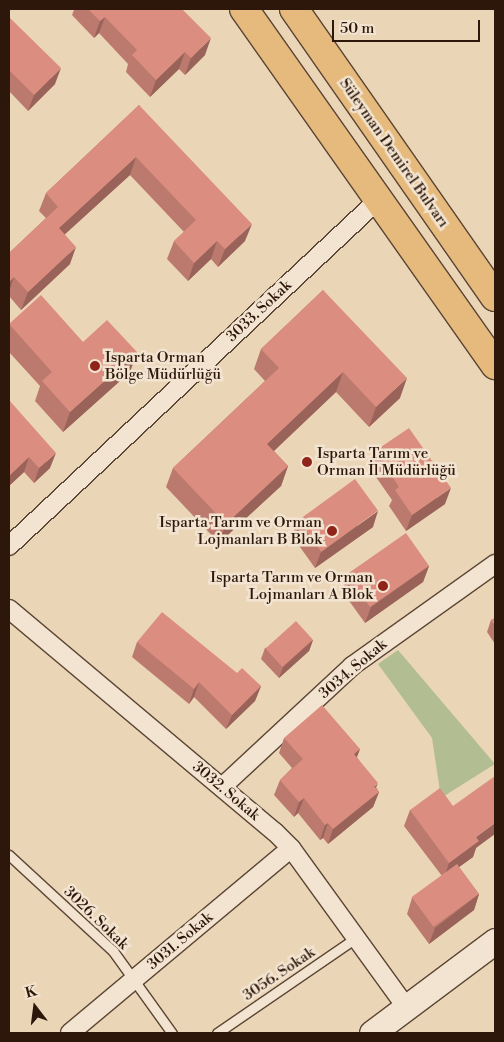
<!DOCTYPE html>
<html>
<head>
<meta charset="utf-8">
<style>
	body { margin:0 }
	#map { position:relative; width:504px; height:1042px; overflow:hidden; background:#ebd5b7; font-family:"Libre Bodoni",serif }
	div>[style] { position:absolute }
	.green>* { inset:0; background:#b2be92 }
	.roads { filter:drop-shadow(1px 0 #5c4635) drop-shadow(-1px 0 #5c4635) drop-shadow(0 1px #5c4635) drop-shadow(0 -1px #5c4635) }
	.lane>* { height:9px; margin:-4.5px; padding:0 4.5px; transform-origin:4.5px; border-radius:4.5px; background:#f2e4d0 }
	.street>* { height:18px; margin:-9px; padding:0 9px; transform-origin:9px; border-radius:9px; background:#f2e4d0 }
	.secondary>* { height:25px; margin:-12.5px; padding:0 12.5px; transform-origin:12.5px; border-radius:12.5px; background:#f2e4d0 }
	.primary>* { height:28px; margin:-14px; padding:0 14px; transform-origin:14px; border-radius:14px; background:#e6ba7c }
	.wall>* { inset:0; background:#bc7a6e }
	.shaded-wall>* { inset:0; background:#99635a }
	.building>* { inset:0; background:#db8e80; transform-origin:0 0 }
	.dots>* { width:14px; height:14px; translate:-50% -50%; box-sizing:border-box; border:2px solid #f2e4d0; border-radius:50% }
	span { translate:-50% -50%; white-space:nowrap; text-align:center; line-height:1.15; -webkit-text-stroke:5px #f2e4d0; paint-order:stroke }
	.street-label { font-size:15px; color:#2c170a }
	.poi-label { font-size:15px; color:#2c170a }
	.left { translate:0 -50%; text-align:left }
	.right { translate:-100% -50%; text-align:right }
	.frame { position:absolute; inset:0; border:10px solid #2c170a; pointer-events:none }
	.north { position:absolute; left:10px; top:982px; width:50px; height:50px; -webkit-text-stroke:4px #f2e4d0; paint-order:stroke; rotate:345deg; font-size:14px; font-weight:700; line-height:20px; text-align:center; color:#2c170a }
	.north::after { content:''; display:block; margin:auto; width:18px; height:22px; background:#2c170a; clip-path:polygon(50% 0,100% 100%,50% 72%,0 100%) }
	.scale { position:absolute; left:332px; top:20px; width:148px; height:22px; box-sizing:border-box; border:2px solid #2c170a; border-top:0; padding-left:6px; font-size:15px; line-height:18px; white-space:nowrap; color:#2c170a; -webkit-text-stroke:4px #f2e4d0; paint-order:stroke }
</style>
</head>
<body>
<div id="map">
	<div class="green">
		<i style="clip-path:polygon(398px 650px,495px 764px,441px 798px,432px 738px,378px 664px)"></i>
	</div>
	<div class="roads">
		<div class="lane">
			<i style="left:9px;top:855px;width:142px;rotate:42.7deg"></i>
			<i style="left:113px;top:951px;width:101px;rotate:54.3deg"></i>
			<i style="left:217px;top:1033px;width:168px;rotate:-34.4deg"></i>
		</div>
		<div class="street">
			<i style="left:9px;top:546px;width:506px;rotate:-43.16deg"></i>
			<i style="left:9px;top:609px;width:347px;rotate:40deg"></i>
			<i style="left:275px;top:832px;width:23px;rotate:45deg"></i>
			<i style="left:291px;top:848px;width:196px;rotate:54.1deg"></i>
			<i style="left:222px;top:787px;width:178px;rotate:-42.9deg"></i>
			<i style="left:352px;top:666px;width:176px;rotate:-35.5deg"></i>
			<i style="left:70px;top:1033px;width:288px;rotate:-39.9deg"></i>
		</div>
		<div class="secondary">
			<i style="left:372px;top:1033px;width:154px;rotate:-36.8deg"></i>
		</div>
		<div class="primary">
			<i style="left:244px;top:9px;width:436px;rotate:54.8deg"></i>
			<i style="left:294px;top:9px;width:351px;rotate:55.1deg"></i>
		</div>
	</div>
	<div class="wall">
		<i style="clip-path:polygon(73px 9px,182px 9px,205px 55px,185px 75px,179px 69px,150px 97px,126px 72px,128px 64px,99px 33px,94px 38px,72px 15px,74px 10px)"></i>
		<i style="clip-path:polygon(9px 17px,55px 84px,28px 111px,9px 91px)"></i>
		<i style="clip-path:polygon(139px 105px,245px 241px,218px 267px,211px 259px,188px 281px,167px 259px,174px 241px,184px 232px,130px 175px,65px 234px,70px 264px,21px 310px,9px 296px,9px 253px,46px 218px,39px 211px,46px 193px)"></i>
		<i style="clip-path:polygon(323px 290px,400px 398px,369px 427px,336px 392px,274px 451px,288px 466px,281px 486px,219px 543px,166px 487px,173px 468px,265px 381px,254px 369px,261px 349px)"></i>
		<i style="clip-path:polygon(9px 324px,83px 342px,137px 352px,130px 372px,63px 432px,35px 401px,40px 386px,9px 352px)"></i>
		<i style="clip-path:polygon(9px 400px,50px 468px,34px 483px,24px 472px,9px 486px)"></i>
		<i style="clip-path:polygon(375px 451px,445px 504px,406px 531px,389px 506px,392px 500px,369px 467px)"></i>
		<i style="clip-path:polygon(298px 520px,373px 527px,315px 568px,292px 536px)"></i>
		<i style="clip-path:polygon(429px 566px,423px 582px,365px 623px,342px 591px,348px 575px)"></i>
		<i style="clip-path:polygon(495px 618px,495px 644px,487px 632px,491px 620px)"></i>
		<i style="clip-path:polygon(313px 640px,309px 651px,279px 678px,261px 659px,265px 648px)"></i>
		<i style="clip-path:polygon(137px 642px,237px 673px,261px 686px,255px 701px,226px 729px,194px 697px,189px 704px,132px 657px)"></i>
		<i style="clip-path:polygon(284px 738px,360px 749px,357px 757px,379px 792px,373px 807px,328px 844px,323px 838px,320px 840px,298px 813px,294px 817px,274px 795px,280px 780px,292px 768px,279px 753px)"></i>
		<i style="clip-path:polygon(453px 806px,476px 848px,473px 857px,459px 867px,479px 894px,474px 910px,429px 944px,407px 914px,412px 898px,442px 876px,404px 826px,410px 810px)"></i>
	</div>
	<div class="shaded-wall">
		<i style="clip-path:polygon(105px 17px,99px 33px,94px 38px,100px 21px)"></i>
		<i style="clip-path:polygon(211px 38px,205px 55px,185px 75px,191px 58px)"></i>
		<i style="clip-path:polygon(185px 52px,179px 69px,150px 97px,156px 80px)"></i>
		<i style="clip-path:polygon(61px 68px,55px 84px,28px 111px,34px 95px)"></i>
		<i style="clip-path:polygon(136px 157px,130px 175px,52px 246px,59px 228px)"></i>
		<i style="clip-path:polygon(252px 224px,245px 241px,218px 267px,225px 249px)"></i>
		<i style="clip-path:polygon(217px 241px,211px 259px,188px 281px,194px 263px)"></i>
		<i style="clip-path:polygon(76px 247px,70px 264px,21px 310px,28px 292px)"></i>
		<i style="clip-path:polygon(14px 277px,9px 292px,9px 282px)"></i>
		<i style="clip-path:polygon(137px 352px,130px 372px,63px 432px,70px 412px)"></i>
		<i style="clip-path:polygon(343px 372px,336px 392px,260px 464px,267px 444px)"></i>
		<i style="clip-path:polygon(407px 378px,400px 398px,369px 427px,376px 407px)"></i>
		<i style="clip-path:polygon(56px 453px,50px 468px,34px 483px,39px 468px)"></i>
		<i style="clip-path:polygon(29px 457px,24px 472px,9px 486px,9px 476px)"></i>
		<i style="clip-path:polygon(288px 466px,281px 486px,219px 543px,226px 524px)"></i>
		<i style="clip-path:polygon(451px 488px,445px 504px,406px 531px,412px 515px)"></i>
		<i style="clip-path:polygon(378px 511px,373px 527px,315px 568px,321px 552px)"></i>
		<i style="clip-path:polygon(429px 566px,423px 582px,365px 623px,371px 607px)"></i>
		<i style="clip-path:polygon(313px 640px,309px 651px,279px 678px,283px 667px)"></i>
		<i style="clip-path:polygon(199px 682px,194px 697px,189px 704px,194px 689px)"></i>
		<i style="clip-path:polygon(261px 686px,255px 701px,226px 729px,232px 715px)"></i>
		<i style="clip-path:polygon(360px 749px,354px 764px,354px 754px)"></i>
		<i style="clip-path:polygon(378px 783px,372px 797px,379px 792px,373px 807px,328px 844px,333px 829px)"></i>
		<i style="clip-path:polygon(304px 798px,298px 813px,294px 817px,299px 802px)"></i>
		<i style="clip-path:polygon(328px 823px,323px 838px,320px 840px,325px 825px)"></i>
		<i style="clip-path:polygon(495px 823px,495px 834px,476px 848px,473px 857px,444px 878px,449px 863px,476px 837px)"></i>
		<i style="clip-path:polygon(479px 894px,474px 910px,429px 944px,435px 928px)"></i>
	</div>
	<div class="building">
		<i style="clip-path:polygon(88px 9px,182px 9px,211px 38px,191px 58px,185px 52px,156px 80px,132px 55px,137px 50px,105px 17px,100px 21px)"></i>
		<i style="clip-path:polygon(9px 17px,61px 68px,34px 95px,9px 70px)"></i>
		<i style="clip-path:polygon(139px 105px,252px 224px,225px 249px,217px 241px,194px 263px,174px 241px,196px 220px,136px 157px,59px 228px,76px 247px,28px 292px,14px 277px,9px 282px,9px 253px,58px 207px,46px 193px)"></i>
		<i style="clip-path:polygon(323px 290px,407px 378px,376px 407px,343px 372px,267px 444px,288px 466px,226px 524px,173px 468px,279px 368px,261px 349px)"></i>
		<i style="clip-path:polygon(41px 295px,83px 342px,107px 320px,137px 352px,70px 412px,42px 381px,52px 372px,9px 324px)"></i>
		<i style="clip-path:polygon(9px 400px,56px 453px,39px 468px,29px 457px,9px 476px)"></i>
		<i style="clip-path:polygon(409px 428px,451px 488px,412px 515px,395px 490px,399px 487px,375px 451px)"></i>
		<i style="left:355px;top:479px;width:39px;height:70px;rotate:54deg"></i>
		<i style="left:406px;top:533px;width:40px;height:72px;rotate:55deg"></i>
		<i style="clip-path:polygon(162px 612px,237px 673px,242px 668px,261px 686px,232px 715px,199px 682px,194px 689px,137px 642px)"></i>
		<i style="clip-path:polygon(495px 618px,495px 626px,491px 620px)"></i>
		<i style="left:296px;top:621px;width:25px;height:41px;rotate:48deg"></i>
		<i style="clip-path:polygon(322px 705px,360px 749px,354px 754px,378px 783px,374px 786px,379px 792px,333px 829px,328px 823px,325px 825px,304px 798px,299px 802px,280px 780px,303px 759px,284px 738px)"></i>
		<i style="clip-path:polygon(495px 776px,495px 823px,476px 837px,479px 841px,449px 863px,410px 810px,440px 788px,453px 806px)"></i>
		<i style="left:457px;top:864px;width:37px;height:56px;rotate:54deg"></i>
	</div>
	<div class="dots">
		<i style="left:95px;top:366px;background:#8f2418"></i>
		<i style="left:307px;top:462px;background:#8f2418"></i>
		<i style="left:332px;top:531px;background:#8f2418"></i>
		<i style="left:383px;top:586px;background:#8f2418"></i>
	</div>
	<div class="street-label">
		<span style="left:394px;top:153px;rotate:55deg">Süleyman Demirel Bulvarı</span>
		<span style="left:259px;top:311px;rotate:-43deg">3033. Sokak</span>
		<span style="left:353px;top:669px;rotate:-40deg">3034. Sokak</span>
		<span style="left:226px;top:791px;rotate:40deg">3032. Sokak</span>
		<span style="left:96px;top:918px;rotate:44deg">3026. Sokak</span>
		<span style="left:180px;top:941px;rotate:-40deg">3031. Sokak</span>
		<span style="left:279px;top:974px;rotate:-34deg">3056. Sokak</span>
	</div>
	<div class="poi-label">
		<span class="left" style="left:105px;top:366px">Isparta Orman<br>Bölge Müdürlüğü</span>
		<span class="left" style="left:317px;top:462px">Isparta Tarım ve<br>Orman İl Müdürlüğü</span>
		<span class="right" style="left:322px;top:531px">Isparta Tarım ve Orman<br>Lojmanları B Blok</span>
		<span class="right" style="left:373px;top:586px">Isparta Tarım ve Orman<br>Lojmanları A Blok</span>
	</div>
	<div class="frame"></div>
	<div class="north">K</div>
	<div class="scale">50 m</div>
</div>
</body>
</html>
